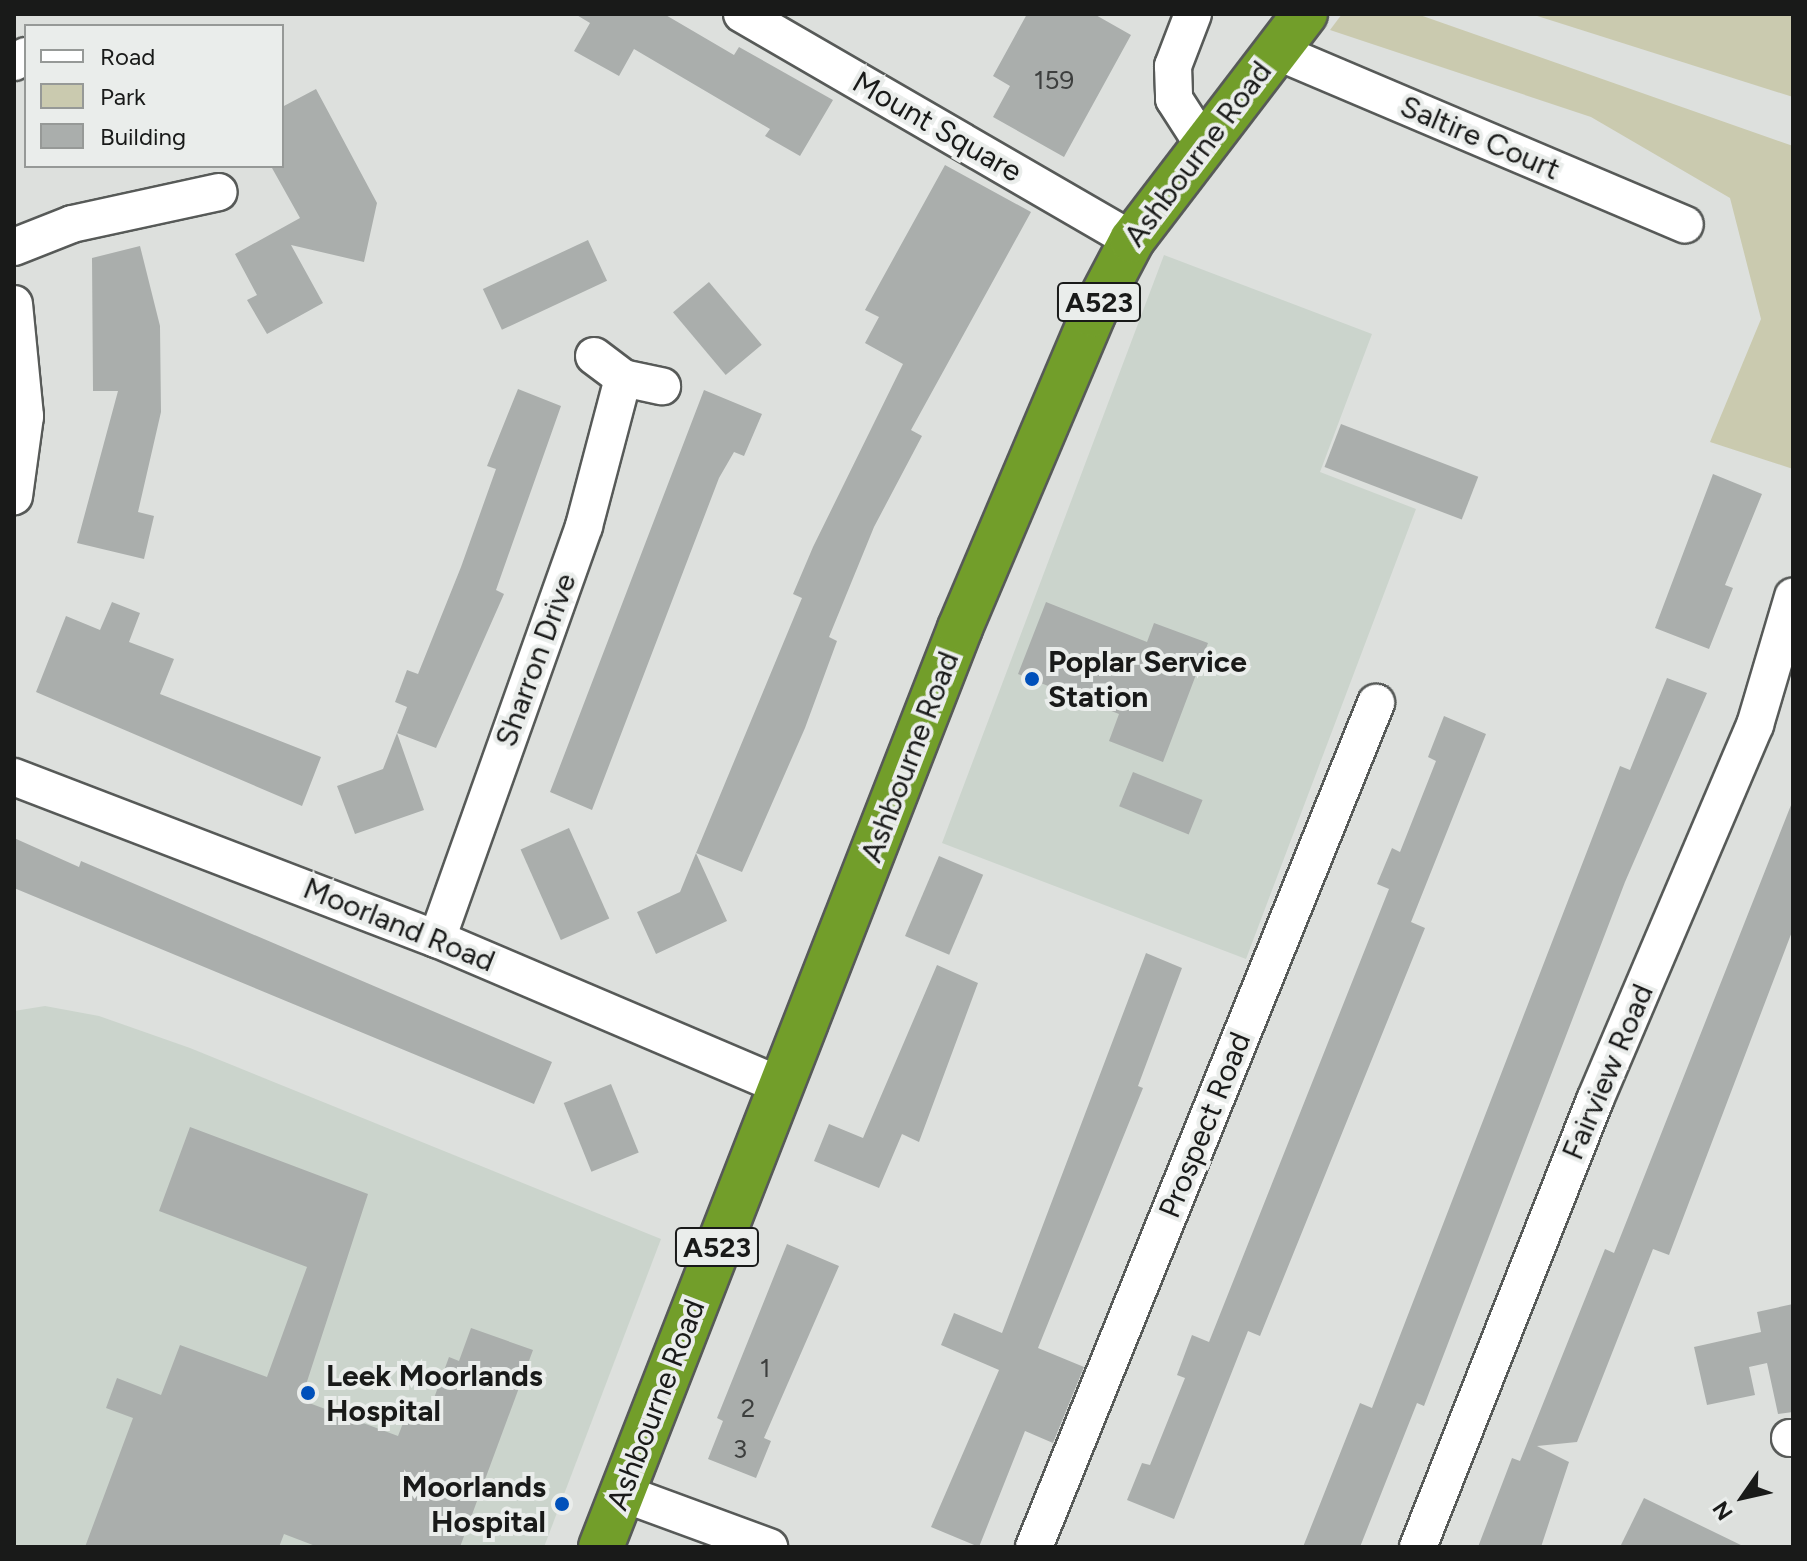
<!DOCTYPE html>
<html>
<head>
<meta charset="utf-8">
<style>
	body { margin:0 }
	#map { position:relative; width:1807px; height:1561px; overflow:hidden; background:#dde0dd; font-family:Figtree,sans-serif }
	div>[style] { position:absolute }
	.built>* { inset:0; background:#cbd4cc }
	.green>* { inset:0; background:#cacaaf }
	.building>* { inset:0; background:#aaaeac; transform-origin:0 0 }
	.roads { filter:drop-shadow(2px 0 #575a58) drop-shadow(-2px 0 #575a58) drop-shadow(0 2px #575a58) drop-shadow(0 -2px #575a58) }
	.street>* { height:36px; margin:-18px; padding:0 18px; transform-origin:18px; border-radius:18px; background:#fff }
	.highway>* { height:44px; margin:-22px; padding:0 22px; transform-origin:22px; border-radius:22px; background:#729e2a }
	.dots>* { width:22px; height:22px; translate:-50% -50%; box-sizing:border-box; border:4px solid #eaedeb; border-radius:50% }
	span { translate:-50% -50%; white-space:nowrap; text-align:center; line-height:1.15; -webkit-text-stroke:8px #eaedeb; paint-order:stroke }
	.number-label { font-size:26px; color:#3d3f3e }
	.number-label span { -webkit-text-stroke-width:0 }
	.shield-label span { padding:2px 6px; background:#eaedeb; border:2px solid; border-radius:6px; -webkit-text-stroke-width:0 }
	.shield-label { font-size:28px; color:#191a19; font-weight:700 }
	.street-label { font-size:30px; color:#191a19 }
	.poi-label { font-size:30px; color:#191a19; font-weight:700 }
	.left { translate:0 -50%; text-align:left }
	.right { translate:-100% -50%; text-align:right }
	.frame { position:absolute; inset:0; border:16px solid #191a19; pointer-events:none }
	.legend { position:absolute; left:24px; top:24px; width:260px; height:144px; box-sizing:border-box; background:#eaedeb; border:2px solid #969997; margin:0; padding:10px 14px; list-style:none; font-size:24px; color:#191a19 }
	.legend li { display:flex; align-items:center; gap:16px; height:40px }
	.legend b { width:40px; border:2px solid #969997 }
	.north { position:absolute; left:1703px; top:1457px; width:80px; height:80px; -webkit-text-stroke:6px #eaedeb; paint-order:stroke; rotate:236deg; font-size:22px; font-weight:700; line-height:32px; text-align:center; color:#191a19 }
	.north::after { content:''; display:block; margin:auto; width:28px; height:36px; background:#191a19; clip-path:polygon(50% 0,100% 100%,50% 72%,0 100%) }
</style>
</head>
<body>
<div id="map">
	<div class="built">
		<i style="clip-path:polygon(1164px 255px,1372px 334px,1320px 472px,1416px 509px,1246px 959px,942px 843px)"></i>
		<i style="clip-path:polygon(45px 1006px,99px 1016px,190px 1048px,661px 1239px,544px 1547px,14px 1547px,14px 1011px)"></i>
	</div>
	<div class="green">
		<i style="clip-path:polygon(1342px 14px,1417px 14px,1793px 146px,1793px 469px,1710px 442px,1761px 319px,1730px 198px,1591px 117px,1330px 30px)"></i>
		<i style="clip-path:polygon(1531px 14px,1793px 14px,1793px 97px)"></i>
	</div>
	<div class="building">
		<i style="clip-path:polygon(575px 14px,664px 14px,734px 55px,739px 47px,833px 100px,800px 156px,765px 136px,770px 129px,634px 49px,619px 76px,574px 51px,590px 23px)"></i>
		<i style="clip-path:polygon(1027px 14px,1094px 14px,1131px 35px,1064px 157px,993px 117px,1010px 86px,993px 76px)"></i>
		<i style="clip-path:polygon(316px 89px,377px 203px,364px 262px,291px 245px,323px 303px,267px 334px,247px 300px,257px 295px,235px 254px,300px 218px,272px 168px,282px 166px,282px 107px)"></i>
		<i style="clip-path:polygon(945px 165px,1031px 212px,911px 430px,922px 436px,874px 527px,829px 637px,837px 641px,805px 728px,742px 872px,696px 853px,802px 598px,793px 594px,813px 547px,903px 364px,865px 343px,879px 317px,865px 310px)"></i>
		<i style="left:588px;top:240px;width:45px;height:116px;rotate:65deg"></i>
		<i style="clip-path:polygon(140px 246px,160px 326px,161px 412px,138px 512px,154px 516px,144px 559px,77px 543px,118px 391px,93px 391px,92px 258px)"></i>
		<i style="left:709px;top:282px;width:82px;height:47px;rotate:50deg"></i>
		<i style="clip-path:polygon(518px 389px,561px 406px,496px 590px,504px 594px,436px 748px,397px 733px,407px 707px,395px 702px,407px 670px,418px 674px,461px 567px,496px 469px,487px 466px)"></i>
		<i style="clip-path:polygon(704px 390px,762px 414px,744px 456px,734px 452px,719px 478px,592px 810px,550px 792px)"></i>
		<i style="left:1341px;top:424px;width:147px;height:46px;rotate:21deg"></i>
		<i style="clip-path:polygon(1713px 474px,1762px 494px,1725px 585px,1733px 588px,1709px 649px,1655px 628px)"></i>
		<i style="clip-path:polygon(112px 602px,140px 613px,129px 642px,174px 659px,160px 694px,321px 757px,302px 806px,36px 692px,66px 616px,100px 630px)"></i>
		<i style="clip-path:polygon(1046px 602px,1147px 642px,1154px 623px,1208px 643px,1163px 762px,1109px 741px,1119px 714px,1018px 674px)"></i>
		<i style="clip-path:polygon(1667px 678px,1707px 693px,1625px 882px,1424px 1406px,1417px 1403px,1360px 1547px,1303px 1547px,1360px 1403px,1372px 1408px,1620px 766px,1630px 770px)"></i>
		<i style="clip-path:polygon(1444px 716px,1486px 734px,1411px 922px,1425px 928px,1260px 1336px,1248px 1331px,1174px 1519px,1127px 1500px,1142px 1463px,1150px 1465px,1185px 1378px,1177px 1375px,1192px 1335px,1209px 1342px,1389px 889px,1377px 884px,1392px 848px,1400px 852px,1436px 761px,1428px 757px)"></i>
		<i style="clip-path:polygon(397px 733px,424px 810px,355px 834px,337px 786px,383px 769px)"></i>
		<i style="left:1133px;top:772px;width:75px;height:37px;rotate:22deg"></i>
		<i style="clip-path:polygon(1793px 800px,1793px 929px,1669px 1255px,1653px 1249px,1577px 1442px,1537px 1446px,1569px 1462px,1541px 1547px,1478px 1547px,1512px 1458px,1520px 1461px,1605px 1249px,1614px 1253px)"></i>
		<i style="left:569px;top:828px;width:99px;height:53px;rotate:66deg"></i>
		<i style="clip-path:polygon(14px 838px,79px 867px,81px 861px,552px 1062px,534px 1104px,14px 888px)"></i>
		<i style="clip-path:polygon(696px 853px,727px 921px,656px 954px,637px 912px,680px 892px)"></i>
		<i style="left:939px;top:856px;width:48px;height:87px;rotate:23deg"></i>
		<i style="clip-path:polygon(1146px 953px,1182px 968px,1138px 1086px,1143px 1088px,1038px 1348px,1084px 1367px,1053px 1443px,1025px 1431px,979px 1547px,931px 1527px,999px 1370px,941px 1345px,954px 1313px,1002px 1333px)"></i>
		<i style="clip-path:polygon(937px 965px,978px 983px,919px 1142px,902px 1134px,879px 1188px,814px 1161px,829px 1124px,863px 1138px)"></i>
		<i style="left:611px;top:1084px;width:74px;height:51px;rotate:68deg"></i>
		<i style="clip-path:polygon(190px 1127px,368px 1194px,301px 1400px,398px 1436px,407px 1413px,426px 1420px,449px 1357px,459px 1361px,471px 1328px,533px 1350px,460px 1547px,318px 1547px,284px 1534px,279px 1547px,85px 1547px,133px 1418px,106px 1408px,117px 1378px,161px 1395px,180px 1345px,267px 1377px,307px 1267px,159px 1211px)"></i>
		<i style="clip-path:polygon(787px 1244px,839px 1266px,764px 1438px,771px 1441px,756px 1478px,708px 1459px,723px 1421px,717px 1418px)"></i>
		<i style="clip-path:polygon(1793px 1304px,1793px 1412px,1778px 1414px,1767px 1363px,1749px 1367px,1755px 1395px,1707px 1405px,1694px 1347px,1761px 1332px,1757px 1312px)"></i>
		<i style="clip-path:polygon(1644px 1498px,1745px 1547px,1620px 1547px)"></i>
	</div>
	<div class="roads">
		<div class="street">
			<i style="left:742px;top:14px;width:451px;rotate:30.1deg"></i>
			<i style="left:1193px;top:14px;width:56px;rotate:111deg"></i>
			<i style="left:1173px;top:66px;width:33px;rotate:88deg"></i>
			<i style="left:1174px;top:99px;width:54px;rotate:57.2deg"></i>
			<i style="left:1276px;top:51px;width:444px;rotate:23deg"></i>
			<i style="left:14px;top:62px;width:13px;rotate:-27deg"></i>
			<i style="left:14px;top:247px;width:62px;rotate:-21.6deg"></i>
			<i style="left:72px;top:224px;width:150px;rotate:-12.3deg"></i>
			<i style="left:14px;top:304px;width:113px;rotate:84.4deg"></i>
			<i style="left:25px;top:416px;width:81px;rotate:97.8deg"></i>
			<i style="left:594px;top:356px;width:36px;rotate:37deg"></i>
			<i style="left:623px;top:378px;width:40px;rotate:12deg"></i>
			<i style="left:14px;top:777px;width:453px;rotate:21deg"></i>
			<i style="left:437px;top:939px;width:373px;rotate:23.1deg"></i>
			<i style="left:437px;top:939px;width:438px;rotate:-70.4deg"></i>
			<i style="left:584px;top:526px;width:153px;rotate:-75.2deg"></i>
			<i style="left:1790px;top:1438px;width:3px"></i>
			<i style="left:622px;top:1493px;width:157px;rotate:20.2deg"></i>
			<i style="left:1034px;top:1547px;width:911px;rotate:-67.94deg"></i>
			<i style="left:1418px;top:1547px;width:481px;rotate:-68.4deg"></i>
			<i style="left:1595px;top:1100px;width:408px;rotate:-66.9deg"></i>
			<i style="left:1755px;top:725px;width:134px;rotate:-73.5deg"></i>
		</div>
		<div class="highway">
			<i style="left:601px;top:1547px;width:987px;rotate:-68.66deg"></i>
			<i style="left:960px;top:628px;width:341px;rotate:-67deg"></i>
			<i style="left:1093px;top:314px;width:84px;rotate:-62.2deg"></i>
			<i style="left:1132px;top:240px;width:285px;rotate:-52.6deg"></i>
		</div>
	</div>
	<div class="dots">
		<i style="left:1032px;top:679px;background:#0050ba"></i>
		<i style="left:308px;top:1393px;background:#0050ba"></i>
		<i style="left:562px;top:1504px;background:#0050ba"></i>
	</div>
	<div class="number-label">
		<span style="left:1054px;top:81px">159</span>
		<span style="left:765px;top:1369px">1</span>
		<span style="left:748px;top:1409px">2</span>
		<span style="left:740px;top:1450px">3</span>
	</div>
	<div class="shield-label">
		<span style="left:1099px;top:302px">A523</span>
		<span style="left:717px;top:1247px">A523</span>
	</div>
	<div class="street-label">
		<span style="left:937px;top:127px;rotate:30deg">Mount Square</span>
		<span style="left:1480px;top:138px;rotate:23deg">Saltire Court</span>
		<span style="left:1198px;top:154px;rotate:-53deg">Ashbourne Road</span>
		<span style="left:536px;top:660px;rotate:-70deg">Sharron Drive</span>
		<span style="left:910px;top:757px;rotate:-69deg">Ashbourne Road</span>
		<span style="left:399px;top:925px;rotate:22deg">Moorland Road</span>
		<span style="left:1608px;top:1072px;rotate:-67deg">Fairview Road</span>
		<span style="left:1205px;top:1125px;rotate:-68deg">Prospect Road</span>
		<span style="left:656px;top:1405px;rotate:-69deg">Ashbourne Road</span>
	</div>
	<div class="poi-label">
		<span class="left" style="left:1048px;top:679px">Poplar Service<br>Station</span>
		<span class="left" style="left:326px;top:1393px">Leek Moorlands<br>Hospital</span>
		<span class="right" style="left:546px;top:1504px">Moorlands<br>Hospital</span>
	</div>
	<div class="frame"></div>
	<ul class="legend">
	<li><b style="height:10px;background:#fff"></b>Road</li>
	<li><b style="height:22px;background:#cacaaf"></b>Park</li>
	<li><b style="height:22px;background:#aaaeac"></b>Building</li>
	</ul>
	<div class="north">N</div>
</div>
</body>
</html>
